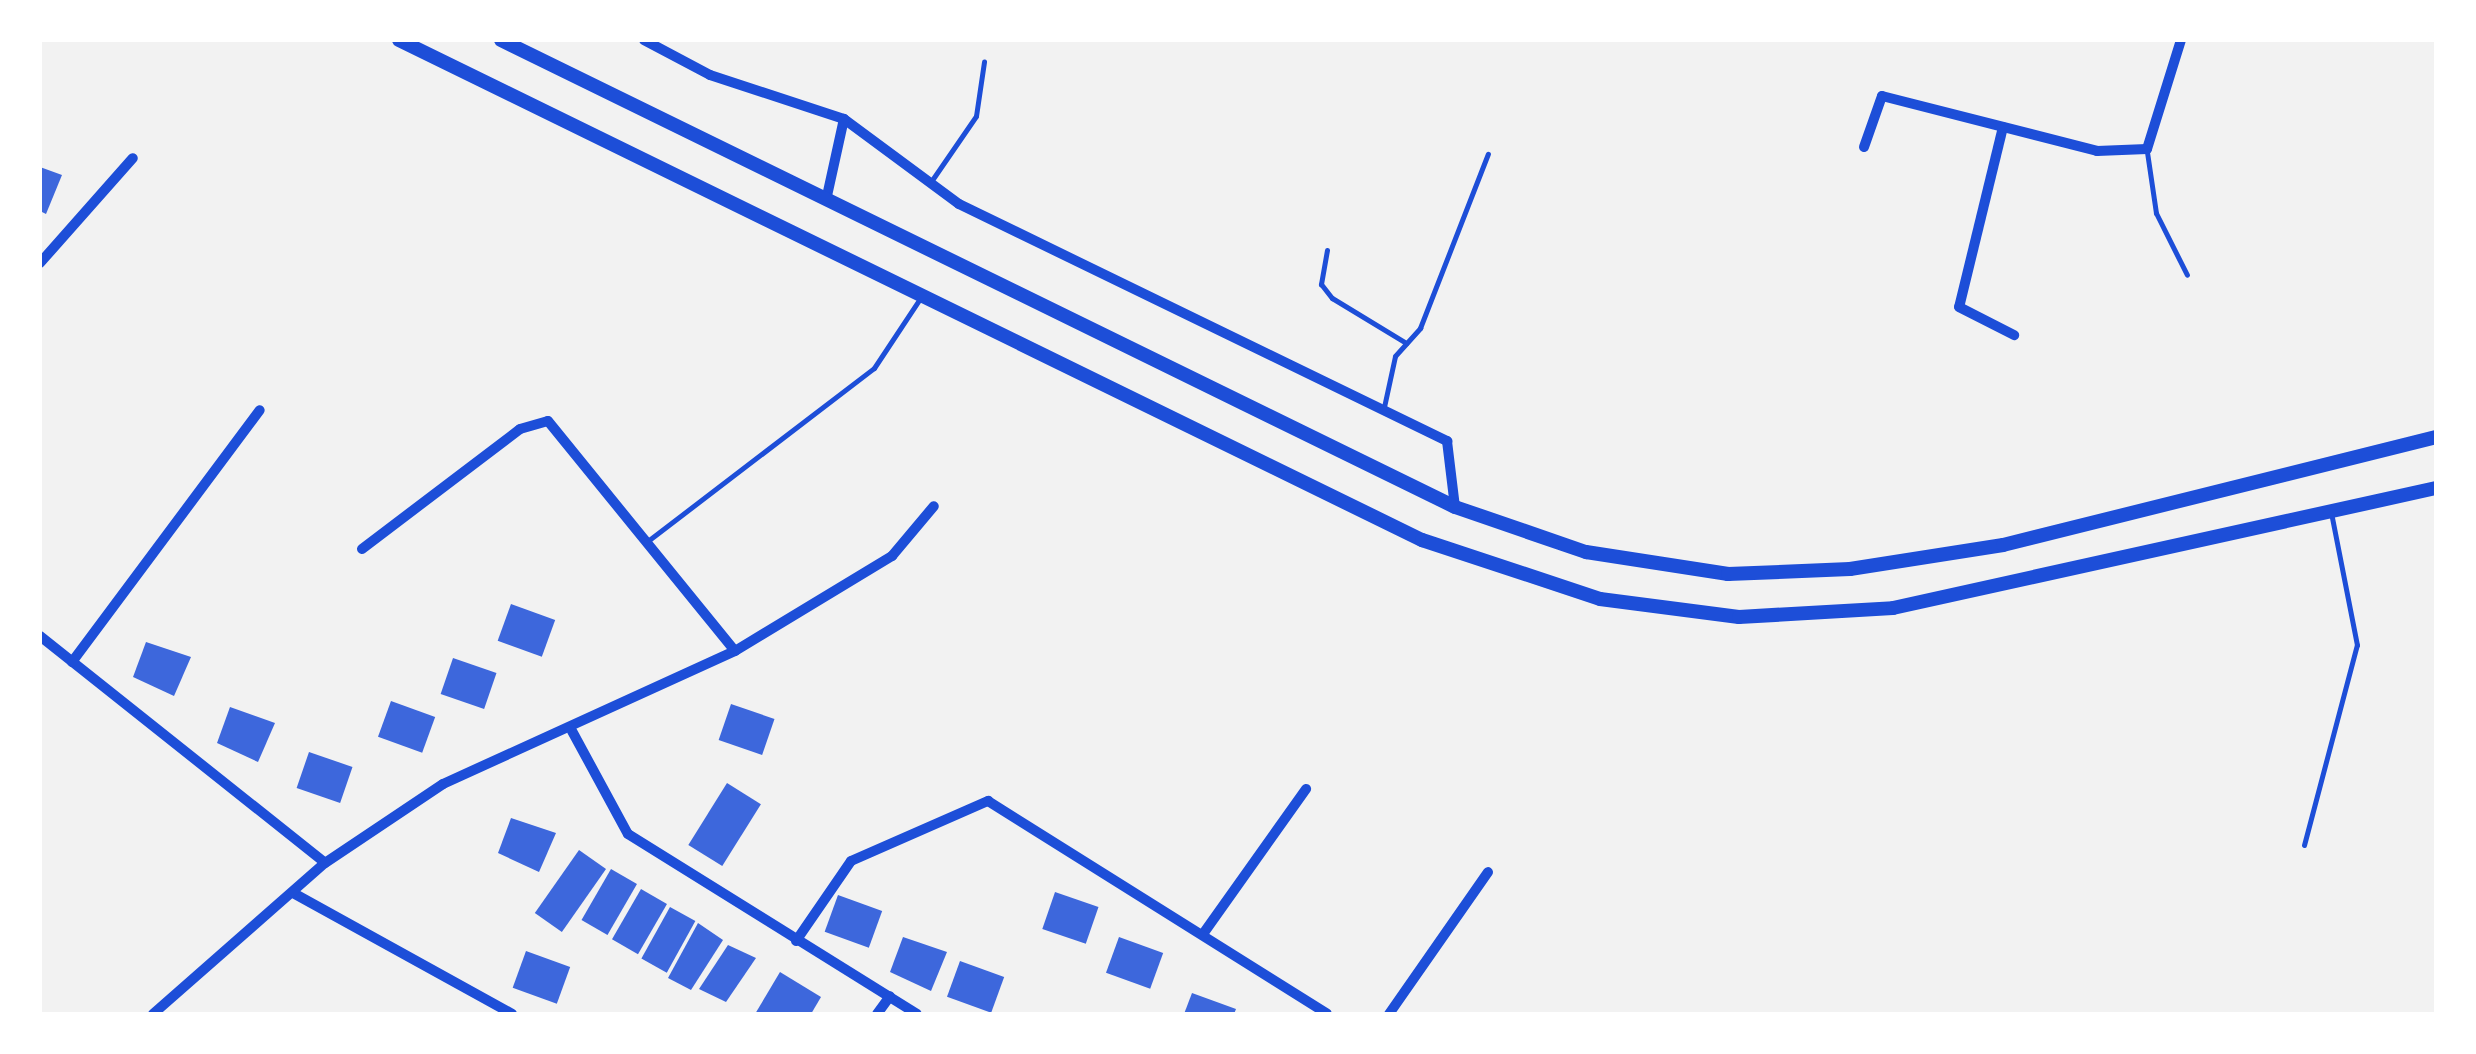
<!DOCTYPE html>
<html>
<head>
<meta charset="utf-8">
<style>
	body { margin:0 }
	#map { position:relative; width:2476px; height:1054px; overflow:hidden; background:#f2f2f2; font-family:Jost,sans-serif }
	div>[style] { position:absolute }
	.building>* { inset:0; background:#3d67dc; transform-origin:0 0 }
	.service>* { height:5px; margin:-2.5px; padding:0 2.5px; transform-origin:2.5px; border-radius:2.5px; background:#1d4ed8 }
	.minor>* { height:10px; margin:-5px; padding:0 5px; transform-origin:5px; border-radius:5px; background:#1d4ed8 }
	.secondary>* { height:14px; margin:-7px; padding:0 7px; transform-origin:7px; border-radius:7px; background:#1d4ed8 }
	span { translate:-50% -50%; white-space:nowrap; text-align:center; line-height:1.15; -webkit-text-stroke:8px #fff; paint-order:stroke }
	.frame { position:absolute; inset:0; border:42px solid #fff; pointer-events:none }
</style>
</head>
<body>
<div id="map">
	<div class="building">
		<i style="clip-path:polygon(40px 167px,62px 175px,46px 214px,40px 211px)"></i>
		<i style="left:511px;top:604px;width:47px;height:39px;rotate:20deg"></i>
		<i style="clip-path:polygon(146px 642px,191px 657px,174px 696px,133px 677px)"></i>
		<i style="left:453px;top:658px;width:46px;height:38px;rotate:19deg"></i>
		<i style="left:391px;top:701px;width:47px;height:38px;rotate:20deg"></i>
		<i style="left:731px;top:704px;width:46px;height:38px;rotate:19deg"></i>
		<i style="clip-path:polygon(230px 707px,275px 723px,258px 762px,217px 743px)"></i>
		<i style="left:309px;top:752px;width:46px;height:38px;rotate:19deg"></i>
		<i style="left:727px;top:783px;width:40px;height:73px;rotate:32deg"></i>
		<i style="clip-path:polygon(511px 818px,556px 833px,539px 872px,498px 853px)"></i>
		<i style="left:579px;top:850px;width:33px;height:77px;rotate:35deg"></i>
		<i style="left:611px;top:869px;width:30px;height:59px;rotate:30deg"></i>
		<i style="left:641px;top:889px;width:30px;height:58px;rotate:30deg"></i>
		<i style="left:1055px;top:892px;width:46px;height:39px;rotate:19deg"></i>
		<i style="left:838px;top:895px;width:47px;height:39px;rotate:20deg"></i>
		<i style="left:670px;top:907px;width:29px;height:59px;rotate:29deg"></i>
		<i style="clip-path:polygon(698px 923px,723px 940px,691px 990px,668px 978px)"></i>
		<i style="clip-path:polygon(903px 937px,947px 952px,931px 991px,890px 972px)"></i>
		<i style="left:1119px;top:937px;width:47px;height:38px;rotate:20deg"></i>
		<i style="clip-path:polygon(728px 945px,756px 958px,726px 1002px,699px 989px)"></i>
		<i style="left:526px;top:951px;width:47px;height:39px;rotate:20deg"></i>
		<i style="left:960px;top:961px;width:47px;height:38px;rotate:20deg"></i>
		<i style="clip-path:polygon(780px 972px,821px 997px,811px 1014px,755px 1014px)"></i>
		<i style="clip-path:polygon(1192px 993px,1236px 1009px,1234px 1014px,1184px 1014px)"></i>
	</div>
	<div class="service">
		<i style="left:2147px;top:152px;width:62px;rotate:81.6deg"></i>
		<i style="left:2156px;top:213px;width:69px;rotate:63.4deg"></i>
		<i style="left:930px;top:183px;width:81px;rotate:-55.5deg"></i>
		<i style="left:976px;top:116px;width:55px;rotate:-81.6deg"></i>
		<i style="left:1327px;top:250px;width:35px;rotate:100deg"></i>
		<i style="left:1321px;top:284px;width:18px;rotate:52deg"></i>
		<i style="left:1332px;top:298px;width:87px;rotate:31.3deg"></i>
		<i style="left:1384px;top:407px;width:52px;rotate:-77.8deg"></i>
		<i style="left:1395px;top:356px;width:38px;rotate:-48deg"></i>
		<i style="left:1420px;top:328px;width:187px;rotate:-68.7deg"></i>
		<i style="left:649px;top:540px;width:283px;rotate:-37.4deg"></i>
		<i style="left:874px;top:368px;width:85px;rotate:-56.5deg"></i>
		<i style="left:2304px;top:845px;width:207px;rotate:-75.2deg"></i>
		<i style="left:2357px;top:645px;width:135px;rotate:-101.1deg"></i>
	</div>
	<div class="minor">
		<i style="left:644px;top:40px;width:75px;rotate:27.9deg"></i>
		<i style="left:710px;top:75px;width:141px;rotate:18.2deg"></i>
		<i style="left:844px;top:119px;width:143px;rotate:36.5deg"></i>
		<i style="left:959px;top:204px;width:543px;rotate:25.9deg"></i>
		<i style="left:1447px;top:441px;width:66px;rotate:83.1deg"></i>
		<i style="left:2003px;top:127px;width:185px;rotate:103.7deg"></i>
		<i style="left:1959px;top:307px;width:62px;rotate:27deg"></i>
		<i style="left:1864px;top:147px;width:54px;rotate:-70.6deg"></i>
		<i style="left:1882px;top:96px;width:222px;rotate:14.3deg"></i>
		<i style="left:2097px;top:151px;width:50px;rotate:-2.3deg"></i>
		<i style="left:2147px;top:149px;width:114px;rotate:-72.7deg"></i>
		<i style="left:827px;top:196px;width:79px;rotate:-77.6deg"></i>
		<i style="left:40px;top:263px;width:140px;rotate:-48.5deg"></i>
		<i style="left:362px;top:549px;width:198px;rotate:-37.2deg"></i>
		<i style="left:520px;top:429px;width:29px;rotate:-16deg"></i>
		<i style="left:548px;top:421px;width:296px;rotate:50.9deg"></i>
		<i style="left:40px;top:636px;width:364px;rotate:38.5deg"></i>
		<i style="left:72px;top:662px;width:314px;rotate:-53.3deg"></i>
		<i style="left:572px;top:731px;width:117px;rotate:61.5deg"></i>
		<i style="left:628px;top:834px;width:340px;rotate:31.9deg"></i>
		<i style="left:295px;top:894px;width:248px;rotate:28.9deg"></i>
		<i style="left:1203px;top:934px;width:178px;rotate:-54.6deg"></i>
		<i style="left:796px;top:941px;width:97px;rotate:-55.5deg"></i>
		<i style="left:851px;top:861px;width:150px;rotate:-23.7deg"></i>
		<i style="left:988px;top:801px;width:400px;rotate:32.1deg"></i>
		<i style="left:153px;top:1014px;width:229px;rotate:-41.3deg"></i>
		<i style="left:325px;top:863px;width:142px;rotate:-33.8deg"></i>
		<i style="left:443px;top:784px;width:321px;rotate:-24.5deg"></i>
		<i style="left:735px;top:651px;width:184px;rotate:-31.2deg"></i>
		<i style="left:892px;top:556px;width:65px;rotate:-50deg"></i>
		<i style="left:877px;top:1014px;width:22px;rotate:-54deg"></i>
		<i style="left:1389px;top:1014px;width:173px;rotate:-55.1deg"></i>
	</div>
	<div class="secondary">
		<i style="left:399px;top:40px;width:1139px;rotate:26.05deg"></i>
		<i style="left:1422px;top:540px;width:188px;rotate:18.3deg"></i>
		<i style="left:1600px;top:599px;width:140px;rotate:7.4deg"></i>
		<i style="left:1739px;top:617px;width:154px;rotate:-3.3deg"></i>
		<i style="left:1893px;top:608px;width:556px;rotate:-12.46deg"></i>
		<i style="left:501px;top:40px;width:1062px;rotate:26.08deg"></i>
		<i style="left:1455px;top:507px;width:139px;rotate:19deg"></i>
		<i style="left:1586px;top:552px;width:144px;rotate:8.8deg"></i>
		<i style="left:1728px;top:574px;width:122px;rotate:-2.3deg"></i>
		<i style="left:1850px;top:569px;width:155px;rotate:-8.9deg"></i>
		<i style="left:2003px;top:545px;width:446px;rotate:-14deg"></i>
	</div>
	<div class="frame"></div>
</div>
</body>
</html>
